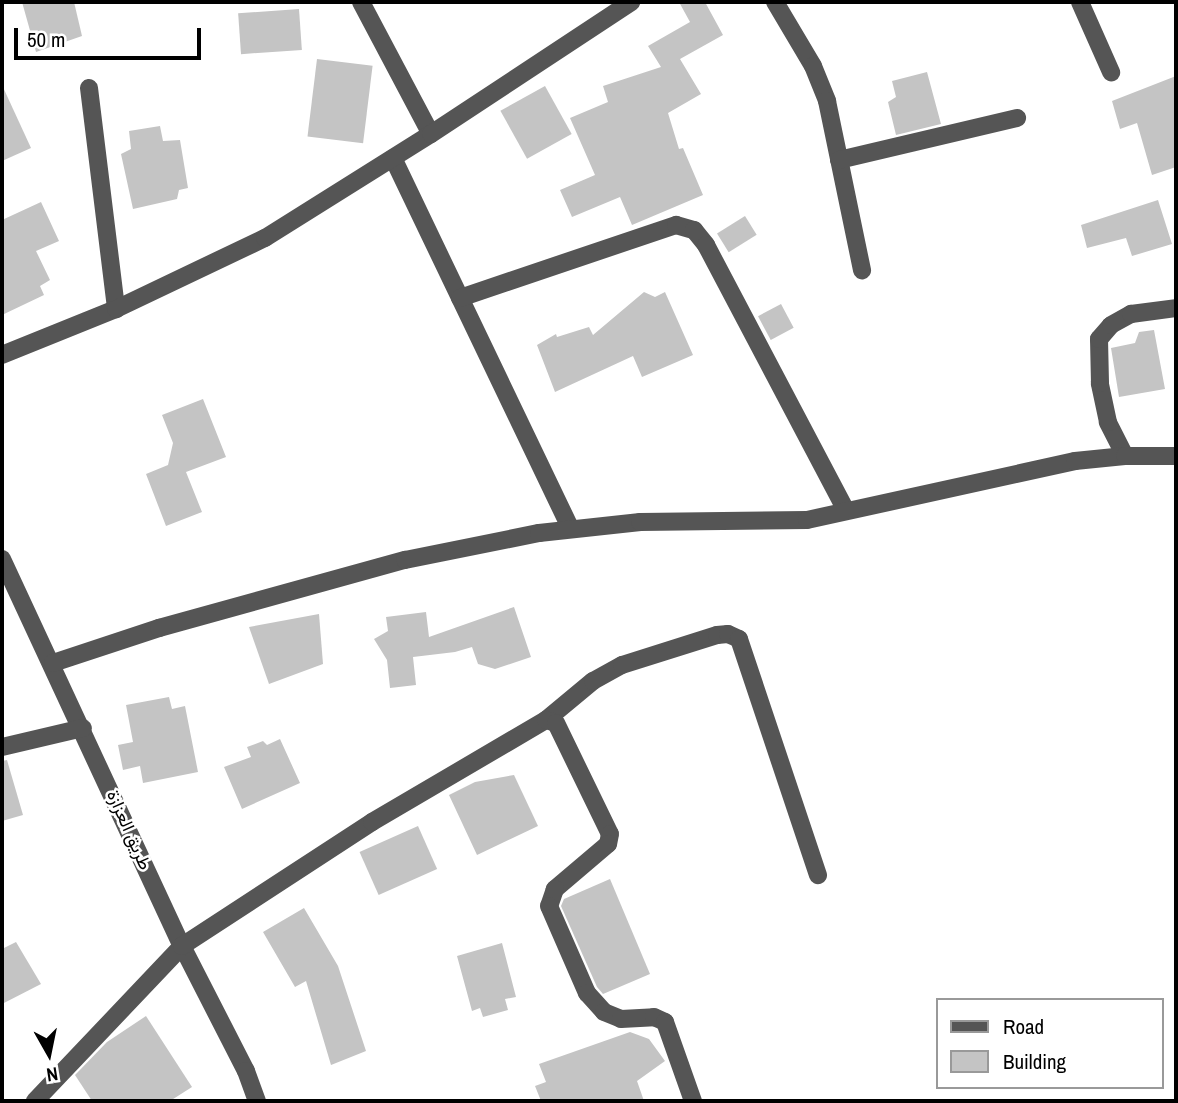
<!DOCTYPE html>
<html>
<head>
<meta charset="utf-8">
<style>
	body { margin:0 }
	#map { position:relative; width:1178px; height:1103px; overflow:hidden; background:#fff; font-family:"Archivo Narrow",Vazirmatn,sans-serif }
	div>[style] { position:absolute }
	.building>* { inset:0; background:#c4c4c4; transform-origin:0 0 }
	.minor>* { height:18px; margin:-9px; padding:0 9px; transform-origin:9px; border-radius:9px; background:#555 }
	span { translate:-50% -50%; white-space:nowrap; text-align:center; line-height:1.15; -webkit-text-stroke:5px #fff; paint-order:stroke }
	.street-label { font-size:18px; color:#000 }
	.frame { position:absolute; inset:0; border:4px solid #000; pointer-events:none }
	.legend { position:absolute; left:936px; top:998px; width:228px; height:91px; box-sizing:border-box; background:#fff; border:2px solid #999; margin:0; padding:9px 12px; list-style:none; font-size:21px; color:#000 }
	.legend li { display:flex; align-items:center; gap:14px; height:35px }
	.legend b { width:35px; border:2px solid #999 }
	.north { position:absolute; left:14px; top:1019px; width:70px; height:70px; -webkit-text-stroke:5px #fff; paint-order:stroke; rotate:171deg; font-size:19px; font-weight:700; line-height:28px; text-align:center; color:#000 }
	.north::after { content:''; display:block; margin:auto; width:24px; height:32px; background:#000; clip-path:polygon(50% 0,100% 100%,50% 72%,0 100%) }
	.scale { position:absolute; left:14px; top:28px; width:187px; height:32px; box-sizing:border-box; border:4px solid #000; border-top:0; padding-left:9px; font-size:21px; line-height:24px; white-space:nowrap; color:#000; -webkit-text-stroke:5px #fff; paint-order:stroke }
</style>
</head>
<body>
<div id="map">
	<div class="building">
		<i style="clip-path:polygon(22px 2px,74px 2px,82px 36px,36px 52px)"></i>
		<i style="clip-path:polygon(679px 2px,705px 2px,723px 35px,680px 59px,701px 94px,668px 113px,679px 149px,683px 148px,703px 195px,632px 225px,620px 197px,572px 217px,560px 190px,595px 175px,570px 118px,608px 102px,603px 86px,661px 67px,648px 46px,690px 22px)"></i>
		<i style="left:299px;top:9px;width:41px;height:61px;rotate:86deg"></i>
		<i style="left:317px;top:59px;width:56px;height:78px;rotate:7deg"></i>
		<i style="clip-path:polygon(927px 72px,941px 124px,896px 135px,888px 102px,896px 97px,892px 81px)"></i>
		<i style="clip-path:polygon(1176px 76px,1176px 167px,1152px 175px,1137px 123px,1120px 129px,1112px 101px)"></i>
		<i style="clip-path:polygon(2px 85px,31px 148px,2px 161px)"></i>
		<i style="left:545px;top:86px;width:55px;height:51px;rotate:61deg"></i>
		<i style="clip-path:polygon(160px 126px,163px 141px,180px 140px,188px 188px,179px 190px,177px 199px,133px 209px,121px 154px,131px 149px,129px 131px)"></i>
		<i style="clip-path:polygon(1158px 200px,1172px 244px,1132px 256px,1126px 238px,1087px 248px,1081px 225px)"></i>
		<i style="clip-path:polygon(41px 202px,59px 241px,36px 251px,50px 280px,40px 286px,44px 295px,2px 315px,2px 220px)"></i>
		<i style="left:745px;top:216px;width:22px;height:33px;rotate:58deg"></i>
		<i style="clip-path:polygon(644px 292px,655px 297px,665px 292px,693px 355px,642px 377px,633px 356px,555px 392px,537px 345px,556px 334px,557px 337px,589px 327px,593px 335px)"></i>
		<i style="left:781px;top:304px;width:27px;height:26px;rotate:62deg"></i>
		<i style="clip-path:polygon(1154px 330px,1165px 389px,1119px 397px,1111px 348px,1135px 343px,1139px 332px)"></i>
		<i style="clip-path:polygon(203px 399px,226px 457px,186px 472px,202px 512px,166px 526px,146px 474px,168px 465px,173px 443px,162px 415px)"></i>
		<i style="clip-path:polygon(514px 607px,531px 657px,495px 669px,478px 664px,472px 647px,455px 652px,413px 657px,416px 685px,390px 688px,387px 660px,374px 639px,388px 631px,386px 617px,426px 612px,429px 637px)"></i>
		<i style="clip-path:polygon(319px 614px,323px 664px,269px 684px,249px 627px)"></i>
		<i style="clip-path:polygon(169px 697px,172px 709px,185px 706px,198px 772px,143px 783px,140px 766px,123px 770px,118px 745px,133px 742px,126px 705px)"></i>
		<i style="clip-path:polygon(280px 739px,300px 783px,242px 809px,224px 767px,251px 757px,247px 747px,263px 741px,267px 745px)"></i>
		<i style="clip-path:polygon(7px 760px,23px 815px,2px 821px,2px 761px)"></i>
		<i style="clip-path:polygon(514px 775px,538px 826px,477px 855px,449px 795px,475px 782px)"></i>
		<i style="left:418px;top:826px;width:47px;height:64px;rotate:66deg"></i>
		<i style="clip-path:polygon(610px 879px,650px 974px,603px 994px,597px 987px,561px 906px,564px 899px)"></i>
		<i style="clip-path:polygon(304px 908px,338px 966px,366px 1051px,331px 1065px,306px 981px,295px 987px,263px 932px)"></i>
		<i style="clip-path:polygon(16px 942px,41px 984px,2px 1004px,2px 949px)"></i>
		<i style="clip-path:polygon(502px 943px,516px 997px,505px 999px,508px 1010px,483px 1017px,480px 1008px,472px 1011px,457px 956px)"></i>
		<i style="clip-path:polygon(146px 1016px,192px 1087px,170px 1101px,92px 1101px,75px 1075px,107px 1042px)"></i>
		<i style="clip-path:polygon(630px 1032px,649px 1039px,665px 1061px,637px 1081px,644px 1101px,541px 1101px,535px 1086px,546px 1082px,539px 1064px)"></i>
	</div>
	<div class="minor">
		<i style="left:361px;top:2px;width:149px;rotate:62.1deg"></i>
		<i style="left:775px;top:2px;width:74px;rotate:59.3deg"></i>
		<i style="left:813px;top:66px;width:38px;rotate:68deg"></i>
		<i style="left:827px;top:101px;width:173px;rotate:78.3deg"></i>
		<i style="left:1080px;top:2px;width:77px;rotate:66.1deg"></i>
		<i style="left:89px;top:88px;width:223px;rotate:83deg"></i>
		<i style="left:393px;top:158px;width:411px;rotate:64.4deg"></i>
		<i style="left:839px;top:160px;width:183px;rotate:-13.3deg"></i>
		<i style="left:460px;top:298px;width:228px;rotate:-18.7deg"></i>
		<i style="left:676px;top:225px;width:19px;rotate:16deg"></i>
		<i style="left:694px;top:230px;width:19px;rotate:51deg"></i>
		<i style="left:706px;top:245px;width:300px;rotate:62.2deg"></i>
		<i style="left:2px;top:355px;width:123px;rotate:-22deg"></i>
		<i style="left:116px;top:309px;width:165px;rotate:-25.5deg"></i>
		<i style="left:265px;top:238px;width:196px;rotate:-32.1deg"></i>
		<i style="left:431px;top:134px;width:240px;rotate:-33.4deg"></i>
		<i style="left:1125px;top:456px;width:38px;rotate:-117deg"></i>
		<i style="left:1108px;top:422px;width:40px;rotate:-102deg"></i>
		<i style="left:1100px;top:383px;width:44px;rotate:-91.3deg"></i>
		<i style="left:1099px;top:339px;width:18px;rotate:-49deg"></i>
		<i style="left:1111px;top:325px;width:23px;rotate:-29deg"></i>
		<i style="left:1131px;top:314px;width:45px;rotate:-7.6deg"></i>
		<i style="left:2px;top:559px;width:427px;rotate:65.1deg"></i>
		<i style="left:182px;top:946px;width:140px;rotate:62.9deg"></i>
		<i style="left:246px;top:1071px;width:32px;rotate:70deg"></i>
		<i style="left:53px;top:663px;width:112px;rotate:-18.3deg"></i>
		<i style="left:159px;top:628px;width:255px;rotate:-15.5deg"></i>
		<i style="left:405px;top:560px;width:137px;rotate:-11.4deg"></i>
		<i style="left:539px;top:533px;width:102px;rotate:-6.2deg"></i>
		<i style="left:640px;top:522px;width:167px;rotate:-0.7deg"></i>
		<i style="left:807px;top:520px;width:274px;rotate:-12.4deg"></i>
		<i style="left:1075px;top:461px;width:50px;rotate:-5.7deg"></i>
		<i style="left:1125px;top:456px;width:51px"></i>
		<i style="left:546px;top:720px;width:61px;rotate:-39.7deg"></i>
		<i style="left:593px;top:681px;width:33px;rotate:-29deg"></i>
		<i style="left:622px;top:665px;width:100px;rotate:-17.5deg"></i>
		<i style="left:717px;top:635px;width:11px;rotate:-5deg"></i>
		<i style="left:728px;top:634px;width:12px;rotate:24deg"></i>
		<i style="left:739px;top:639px;width:249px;rotate:71.5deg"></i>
		<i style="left:2px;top:747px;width:83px;rotate:-13.2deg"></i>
		<i style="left:35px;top:1101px;width:214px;rotate:-46.5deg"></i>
		<i style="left:182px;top:946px;width:227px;rotate:-33.1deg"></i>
		<i style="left:372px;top:822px;width:202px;rotate:-30.4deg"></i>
		<i style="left:546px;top:720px;width:10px;rotate:17deg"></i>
		<i style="left:556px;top:723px;width:123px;rotate:64.1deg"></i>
		<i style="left:610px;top:834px;width:10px;rotate:101deg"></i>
		<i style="left:608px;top:844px;width:70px;rotate:139.7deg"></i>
		<i style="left:555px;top:889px;width:18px;rotate:109deg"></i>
		<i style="left:549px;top:906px;width:95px;rotate:66.4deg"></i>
		<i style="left:587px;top:993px;width:25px;rotate:48deg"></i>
		<i style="left:604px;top:1012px;width:18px;rotate:22deg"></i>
		<i style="left:621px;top:1019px;width:33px;rotate:-3deg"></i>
		<i style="left:654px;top:1017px;width:12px;rotate:24deg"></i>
		<i style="left:665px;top:1022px;width:84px;rotate:70.5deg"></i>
	</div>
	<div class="street-label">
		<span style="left:129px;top:830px;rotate:66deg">طريق العزازة</span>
	</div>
	<div class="frame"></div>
	<ul class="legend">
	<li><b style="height:9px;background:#555"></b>Road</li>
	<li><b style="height:19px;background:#c4c4c4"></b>Building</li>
	</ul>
	<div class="north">N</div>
	<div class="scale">50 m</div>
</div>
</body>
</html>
